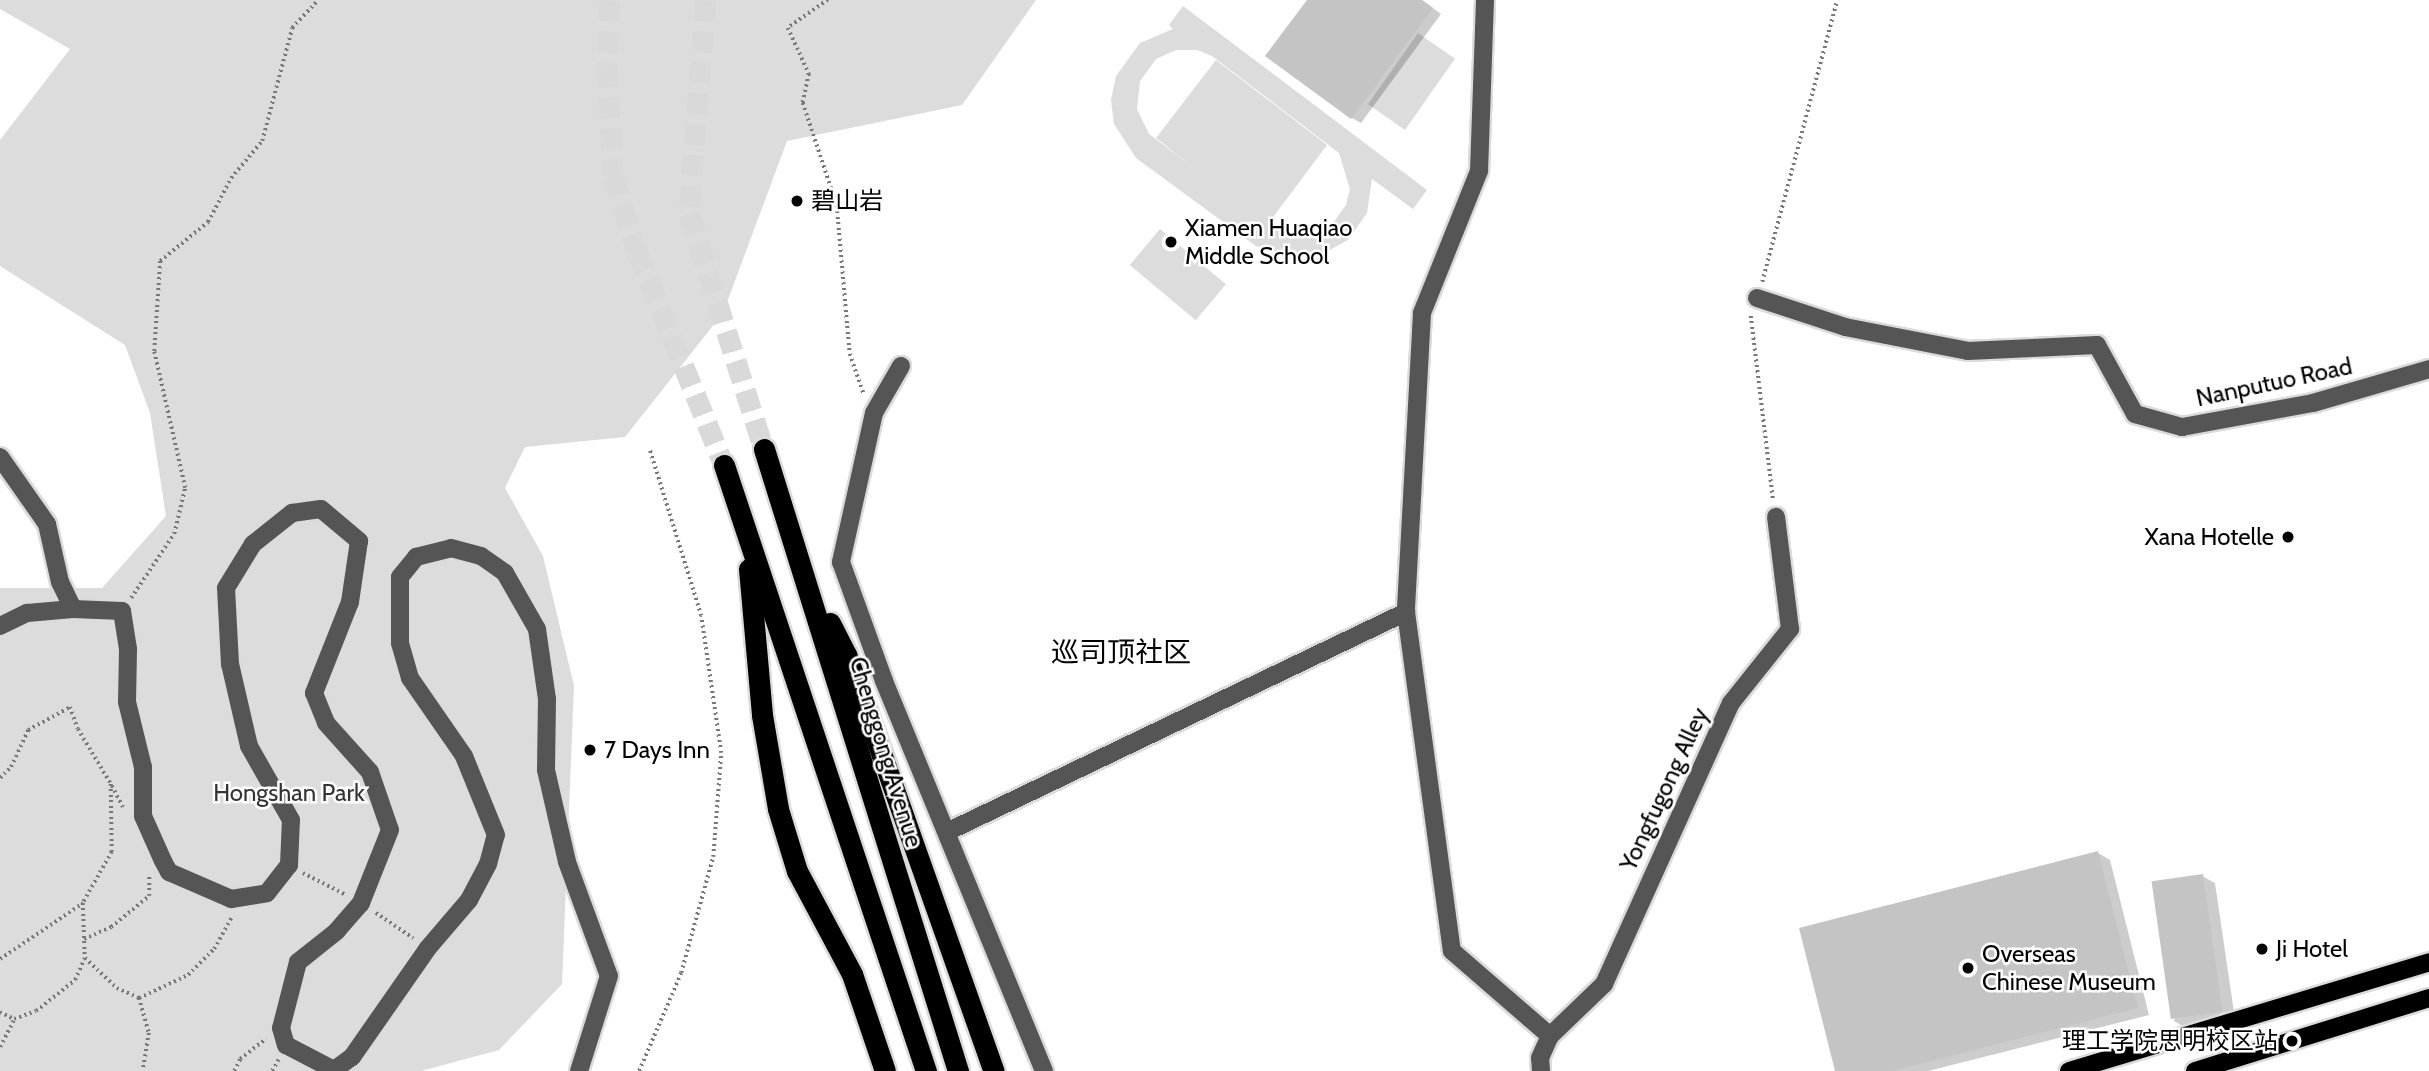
<!DOCTYPE html>
<html>
<head>
<meta charset="utf-8">
<style>
	body { margin:0 }
	#map { position:relative; width:2429px; height:1071px; overflow:hidden; background:#fff; font-family:Cabin,"Noto Sans SC",sans-serif }
	div>[style] { position:absolute }
	.green>* { inset:0; background:#dcdcdc; transform-origin:0 0 }
	.shadow>* { inset:0; background:#0003 }
	.building>* { inset:0; background:#c4c4c4; transform-origin:0 0 }
	.highway-tunnel>* { height:21px; margin-top:-10.5px; transform-origin:0; background:repeating-linear-gradient(90deg,#d9d9d9 0 21px,transparent 0 31px) }
	.path>* { height:3.5px; margin-top:-1.75px; transform-origin:0; background:repeating-linear-gradient(90deg,#777 0 2px,transparent 0 5.5px) }
	.roads { filter:drop-shadow(2px 0 #dbdbdb) drop-shadow(-2px 0 #dbdbdb) drop-shadow(0 2px #dbdbdb) drop-shadow(0 -2px #dbdbdb) }
	.minor>* { height:18px; margin:-9px; padding:0 9px; transform-origin:9px; border-radius:9px; background:#555 }
	.major>* { height:18px; margin:-9px; padding:0 9px; transform-origin:9px; border-radius:9px; background:#000 }
	.highway>* { height:21px; margin:-10.5px; padding:0 10.5px; transform-origin:10.5px; border-radius:10.5px; background:#000 }
	.dots>* { width:19px; height:19px; translate:-50% -50%; box-sizing:border-box; border:4px solid #fff; border-radius:50% }
	span { translate:-50% -50%; white-space:nowrap; text-align:center; line-height:1.15; -webkit-text-stroke:5px #fff; paint-order:stroke }
	.poi-label { font-size:24px; color:#000 }
	.left { translate:0 -50%; text-align:left }
	.right { translate:-100% -50%; text-align:right }
	.street-label { font-size:24px; color:#000 }
	.park-label { font-size:24px; color:#333 }
	.quarter-label { font-size:28px; color:#000 }
</style>
</head>
<body>
<div id="map">
	<div class="green">
		<i style="clip-path:polygon(0 0,1036px 0,962px 105px,787px 141px,723px 313px,625px 437px,525px 447px,505px 488px,543px 556px,574px 686px,562px 984px,499px 1050px,421px 1071px,0 1071px,0 588px,102px 588px,166px 516px,150px 413px,125px 345px,0 266px,0 140px,70px 49px,0 9px)"></i>
		<i style="clip-path:polygon(evenodd,1183px 6px,1427px 190px,1413px 209px,1372px 179px,1367px 213px,1348px 240px,1319px 256px,1287px 258px,1256px 246px,1136px 158px,1114px 124px,1111px 100px,1116px 76px,1140px 43px,1173px 29px,1169px 25px,1183px 6px,1176px 50px,1197px 50px,1212px 56px,1339px 153px,1350px 189px,1346px 205px,1333px 223px,1319px 232px,1297px 236px,1268px 224px,1327px 145px,1216px 60px,1156px 138px,1189px 164px,1149px 134px,1137px 109px,1140px 81px,1156px 59px,1176px 50px)"></i>
		<i style="left:1418px;top:33px;width:45px;height:87px;rotate:35deg"></i>
		<i style="left:1160px;top:229px;width:86px;height:47px;rotate:40deg"></i>
	</div>
	<div class="shadow">
		<i style="clip-path:polygon(1309px 0,1422px 0,1441px 14px,1361px 123px,1352px 118px)"></i>
		<i style="clip-path:polygon(2098px 853px,2110px 860px,2149px 1015px,1928px 1071px,1837px 1071px)"></i>
		<i style="clip-path:polygon(2202px 876px,2215px 883px,2235px 1019px,2186px 1028px,2174px 1021px)"></i>
	</div>
	<div class="building">
		<i style="clip-path:polygon(1307px 0,1422px 0,1433px 8px,1351px 119px,1265px 56px)"></i>
		<i style="clip-path:polygon(2098px 851px,2138px 1008px,1892px 1071px,1835px 1071px,1799px 928px)"></i>
		<i style="left:2203px;top:874px;width:139px;height:52px;rotate:82deg"></i>
	</div>
	<div class="highway-tunnel">
		<i style="left:610px;top:0;width:66px;rotate:92.6deg"></i>
		<i style="left:607px;top:66px;width:109px;rotate:86.8deg"></i>
		<i style="left:613px;top:175px;width:80px;rotate:72.5deg"></i>
		<i style="left:637px;top:251px;width:231px;rotate:67.9deg"></i>
		<i style="left:706px;top:0;width:214px;rotate:94.6deg"></i>
		<i style="left:689px;top:213px;width:248px;rotate:72.4deg"></i>
	</div>
	<div class="path">
		<i style="left:828px;top:0;width:49px;rotate:145deg"></i>
		<i style="left:788px;top:28px;width:51px;rotate:65.5deg"></i>
		<i style="left:809px;top:74px;width:30px;rotate:102deg"></i>
		<i style="left:803px;top:103px;width:108px;rotate:71.7deg"></i>
		<i style="left:837px;top:206px;width:149px;rotate:85deg"></i>
		<i style="left:850px;top:354px;width:43px;rotate:71.1deg"></i>
		<i style="left:1762px;top:282px;width:292px;rotate:-75.1deg"></i>
		<i style="left:1751px;top:316px;width:184px;rotate:83.1deg"></i>
		<i style="left:131px;top:598px;width:77px;rotate:-56.1deg"></i>
		<i style="left:174px;top:534px;width:47px;rotate:-76.6deg"></i>
		<i style="left:185px;top:488px;width:140px;rotate:-102.8deg"></i>
		<i style="left:154px;top:351px;width:90px;rotate:-86.2deg"></i>
		<i style="left:160px;top:261px;width:62px;rotate:-39.1deg"></i>
		<i style="left:208px;top:222px;width:50px;rotate:-62.4deg"></i>
		<i style="left:231px;top:178px;width:48px;rotate:-50deg"></i>
		<i style="left:262px;top:141px;width:117px;rotate:-75.1deg"></i>
		<i style="left:292px;top:28px;width:38px;rotate:-47deg"></i>
		<i style="left:0;top:778px;width:16px;rotate:-45deg"></i>
		<i style="left:11px;top:767px;width:41px;rotate:-65.3deg"></i>
		<i style="left:28px;top:730px;width:48px;rotate:-28.7deg"></i>
		<i style="left:70px;top:707px;width:23px;rotate:70deg"></i>
		<i style="left:78px;top:729px;width:64px;rotate:59deg"></i>
		<i style="left:111px;top:784px;width:68px;rotate:89.2deg"></i>
		<i style="left:112px;top:852px;width:59px;rotate:119.6deg"></i>
		<i style="left:112px;top:786px;width:24px;rotate:62deg"></i>
		<i style="left:303px;top:873px;width:48px;rotate:27.1deg"></i>
		<i style="left:376px;top:913px;width:45px;rotate:34deg"></i>
		<i style="left:84px;top:939px;width:30px;rotate:-24deg"></i>
		<i style="left:111px;top:927px;width:49px;rotate:-39.2deg"></i>
		<i style="left:149px;top:896px;width:21px;rotate:-90deg"></i>
		<i style="left:0;top:959px;width:100px;rotate:-34deg"></i>
		<i style="left:83px;top:903px;width:55px;rotate:87.9deg"></i>
		<i style="left:85px;top:958px;width:44px;rotate:43.2deg"></i>
		<i style="left:117px;top:988px;width:24px;rotate:24deg"></i>
		<i style="left:139px;top:998px;width:54px;rotate:-25.1deg"></i>
		<i style="left:188px;top:975px;width:37px;rotate:-45deg"></i>
		<i style="left:214px;top:949px;width:37px;rotate:-61deg"></i>
		<i style="left:139px;top:998px;width:36px;rotate:74deg"></i>
		<i style="left:149px;top:1033px;width:38px;rotate:99deg"></i>
		<i style="left:0;top:1012px;width:16px;rotate:27deg"></i>
		<i style="left:0;top:1047px;width:31px;rotate:-63deg"></i>
		<i style="left:14px;top:1019px;width:23px;rotate:-20deg"></i>
		<i style="left:36px;top:1011px;width:50px;rotate:-38.5deg"></i>
		<i style="left:75px;top:980px;width:24px;rotate:-66deg"></i>
		<i style="left:234px;top:1071px;width:13px;rotate:-63deg"></i>
		<i style="left:240px;top:1059px;width:33px;rotate:-38deg"></i>
		<i style="left:272px;top:1071px;width:13px;rotate:-61deg"></i>
		<i style="left:639px;top:1071px;width:107px;rotate:-66.8deg"></i>
		<i style="left:681px;top:973px;width:120px;rotate:-74.6deg"></i>
		<i style="left:713px;top:857px;width:104px;rotate:-85.6deg"></i>
		<i style="left:721px;top:753px;width:138px;rotate:-98.3deg"></i>
		<i style="left:701px;top:616px;width:173px;rotate:-107.2deg"></i>
	</div>
	<div class="roads">
		<div class="minor">
			<i style="left:1485px;top:0;width:171px;rotate:92deg"></i>
			<i style="left:1479px;top:171px;width:153px;rotate:111.9deg"></i>
			<i style="left:1422px;top:313px;width:299px;rotate:93.1deg"></i>
			<i style="left:1406px;top:612px;width:342px;rotate:82.3deg"></i>
			<i style="left:1452px;top:951px;width:130px;rotate:40.9deg"></i>
			<i style="left:1757px;top:298px;width:93px;rotate:18.2deg"></i>
			<i style="left:1845px;top:327px;width:125px;rotate:11deg"></i>
			<i style="left:1968px;top:351px;width:129px;rotate:-2.7deg"></i>
			<i style="left:2097px;top:345px;width:79px;rotate:61.2deg"></i>
			<i style="left:2135px;top:414px;width:49px;rotate:15.5deg"></i>
			<i style="left:2182px;top:427px;width:133px;rotate:-10.4deg"></i>
			<i style="left:2313px;top:403px;width:121px;rotate:-16.3deg"></i>
			<i style="left:901px;top:366px;width:54px;rotate:119.9deg"></i>
			<i style="left:874px;top:413px;width:153px;rotate:102.5deg"></i>
			<i style="left:841px;top:562px;width:127px;rotate:70.1deg"></i>
			<i style="left:884px;top:681px;width:422px;rotate:67.7deg"></i>
			<i style="left:0;top:457px;width:82px;rotate:55deg"></i>
			<i style="left:47px;top:524px;width:59px;rotate:77.4deg"></i>
			<i style="left:60px;top:582px;width:30px;rotate:64deg"></i>
			<i style="left:0;top:626px;width:30px;rotate:-26deg"></i>
			<i style="left:27px;top:613px;width:46px;rotate:-5deg"></i>
			<i style="left:73px;top:609px;width:49px;rotate:2.3deg"></i>
			<i style="left:122px;top:611px;width:39px;rotate:81deg"></i>
			<i style="left:128px;top:650px;width:52px;rotate:91.1deg"></i>
			<i style="left:127px;top:702px;width:67px;rotate:76.2deg"></i>
			<i style="left:143px;top:767px;width:49px;rotate:90deg"></i>
			<i style="left:143px;top:816px;width:49px;rotate:66deg"></i>
			<i style="left:163px;top:861px;width:13px;rotate:61deg"></i>
			<i style="left:169px;top:872px;width:68px;rotate:23.5deg"></i>
			<i style="left:231px;top:899px;width:36px;rotate:-9deg"></i>
			<i style="left:267px;top:893px;width:36px;rotate:-52deg"></i>
			<i style="left:289px;top:865px;width:45px;rotate:-87.5deg"></i>
			<i style="left:291px;top:820px;width:85px;rotate:-119.6deg"></i>
			<i style="left:249px;top:746px;width:84px;rotate:-103deg"></i>
			<i style="left:230px;top:664px;width:76px;rotate:-93deg"></i>
			<i style="left:226px;top:588px;width:52px;rotate:-58.5deg"></i>
			<i style="left:253px;top:544px;width:50px;rotate:-38.5deg"></i>
			<i style="left:292px;top:513px;width:29px;rotate:-8deg"></i>
			<i style="left:321px;top:509px;width:50px;rotate:40.1deg"></i>
			<i style="left:359px;top:541px;width:62px;rotate:98.4deg"></i>
			<i style="left:350px;top:602px;width:98px;rotate:111.6deg"></i>
			<i style="left:314px;top:693px;width:32px;rotate:68deg"></i>
			<i style="left:326px;top:723px;width:66px;rotate:48.1deg"></i>
			<i style="left:370px;top:772px;width:61px;rotate:71deg"></i>
			<i style="left:390px;top:830px;width:79px;rotate:111.7deg"></i>
			<i style="left:361px;top:903px;width:37px;rotate:131deg"></i>
			<i style="left:337px;top:931px;width:50px;rotate:141.5deg"></i>
			<i style="left:298px;top:962px;width:68px;rotate:104.4deg"></i>
			<i style="left:281px;top:1028px;width:18px;rotate:74deg"></i>
			<i style="left:286px;top:1045px;width:54px;rotate:27.5deg"></i>
			<i style="left:334px;top:1070px;width:22px;rotate:-36deg"></i>
			<i style="left:352px;top:1057px;width:133px;rotate:-55.1deg"></i>
			<i style="left:428px;top:948px;width:63px;rotate:-49.5deg"></i>
			<i style="left:469px;top:900px;width:41px;rotate:-62.2deg"></i>
			<i style="left:488px;top:864px;width:30px;rotate:-75deg"></i>
			<i style="left:496px;top:835px;width:85px;rotate:-112.1deg"></i>
			<i style="left:464px;top:756px;width:95px;rotate:-124.7deg"></i>
			<i style="left:410px;top:678px;width:36px;rotate:-106deg"></i>
			<i style="left:400px;top:643px;width:66px;rotate:-90deg"></i>
			<i style="left:400px;top:577px;width:26px;rotate:-51deg"></i>
			<i style="left:416px;top:557px;width:36px;rotate:-14deg"></i>
			<i style="left:451px;top:548px;width:31px;rotate:15deg"></i>
			<i style="left:481px;top:556px;width:29px;rotate:35deg"></i>
			<i style="left:505px;top:573px;width:64px;rotate:60.3deg"></i>
			<i style="left:537px;top:629px;width:71px;rotate:81.9deg"></i>
			<i style="left:547px;top:699px;width:71px;rotate:90.8deg"></i>
			<i style="left:546px;top:770px;width:94px;rotate:77.1deg"></i>
			<i style="left:567px;top:862px;width:121px;rotate:69.8deg"></i>
			<i style="left:609px;top:976px;width:100px;rotate:107.5deg"></i>
			<i style="left:949px;top:831px;width:507px;rotate:-25.6deg"></i>
			<i style="left:1541px;top:1071px;width:13px;rotate:-94deg"></i>
			<i style="left:1540px;top:1058px;width:24px;rotate:-66deg"></i>
			<i style="left:1550px;top:1036px;width:75px;rotate:-43.9deg"></i>
			<i style="left:1604px;top:984px;width:308px;rotate:-65.7deg"></i>
			<i style="left:1731px;top:703px;width:95px;rotate:-51.4deg"></i>
			<i style="left:1790px;top:629px;width:113px;rotate:-97.1deg"></i>
		</div>
		<div class="major">
			<i style="left:2069px;top:1071px;width:376px;rotate:-16.8deg"></i>
			<i style="left:2195px;top:1071px;width:245px;rotate:-17.3deg"></i>
		</div>
		<div class="highway">
			<i style="left:764px;top:449px;width:652px;rotate:72.68deg"></i>
			<i style="left:724px;top:465px;width:639px;rotate:71.57deg"></i>
			<i style="left:749px;top:569px;width:147px;rotate:84.9deg"></i>
			<i style="left:762px;top:715px;width:95px;rotate:80.3deg"></i>
			<i style="left:778px;top:809px;width:65px;rotate:73deg"></i>
			<i style="left:797px;top:871px;width:117px;rotate:61.9deg"></i>
			<i style="left:852px;top:974px;width:102px;rotate:71.2deg"></i>
			<i style="left:830px;top:623px;width:35px;rotate:63deg"></i>
			<i style="left:846px;top:654px;width:442px;rotate:70.5deg"></i>
		</div>
	</div>
	<div class="dots">
		<i style="left:797px;top:201px;background:#000"></i>
		<i style="left:1171px;top:242px;background:#000"></i>
		<i style="left:2288px;top:537px;background:#000"></i>
		<i style="left:590px;top:750px;background:#000"></i>
		<i style="left:2262px;top:949px;background:#000"></i>
		<i style="left:1968px;top:968px;background:#000"></i>
		<i style="left:2292px;top:1041px;background:#000"></i>
	</div>
	<div class="poi-label">
		<span class="left" style="left:811px;top:201px">碧山岩</span>
		<span class="left" style="left:1185px;top:242px">Xiamen Huaqiao<br>Middle School</span>
		<span class="right" style="left:2274px;top:537px">Xana Hotelle</span>
		<span class="left" style="left:604px;top:750px">7 Days Inn</span>
		<span class="left" style="left:2276px;top:949px">Ji Hotel</span>
		<span class="left" style="left:1982px;top:968px">Overseas<br>Chinese Museum</span>
		<span class="right" style="left:2278px;top:1041px">理工学院思明校区站</span>
	</div>
	<div class="street-label">
		<span style="left:2274px;top:382px;rotate:-12deg">Nanputuo Road</span>
		<span style="left:886px;top:752px;rotate:73deg">Chenggong Avenue</span>
		<span style="left:1664px;top:789px;rotate:-65deg">Yongfugong Alley</span>
	</div>
	<div class="park-label">
		<span style="left:289px;top:793px">Hongshan Park</span>
	</div>
	<div class="quarter-label">
		<span style="left:1121px;top:652px">巡司顶社区</span>
	</div>
</div>
</body>
</html>
